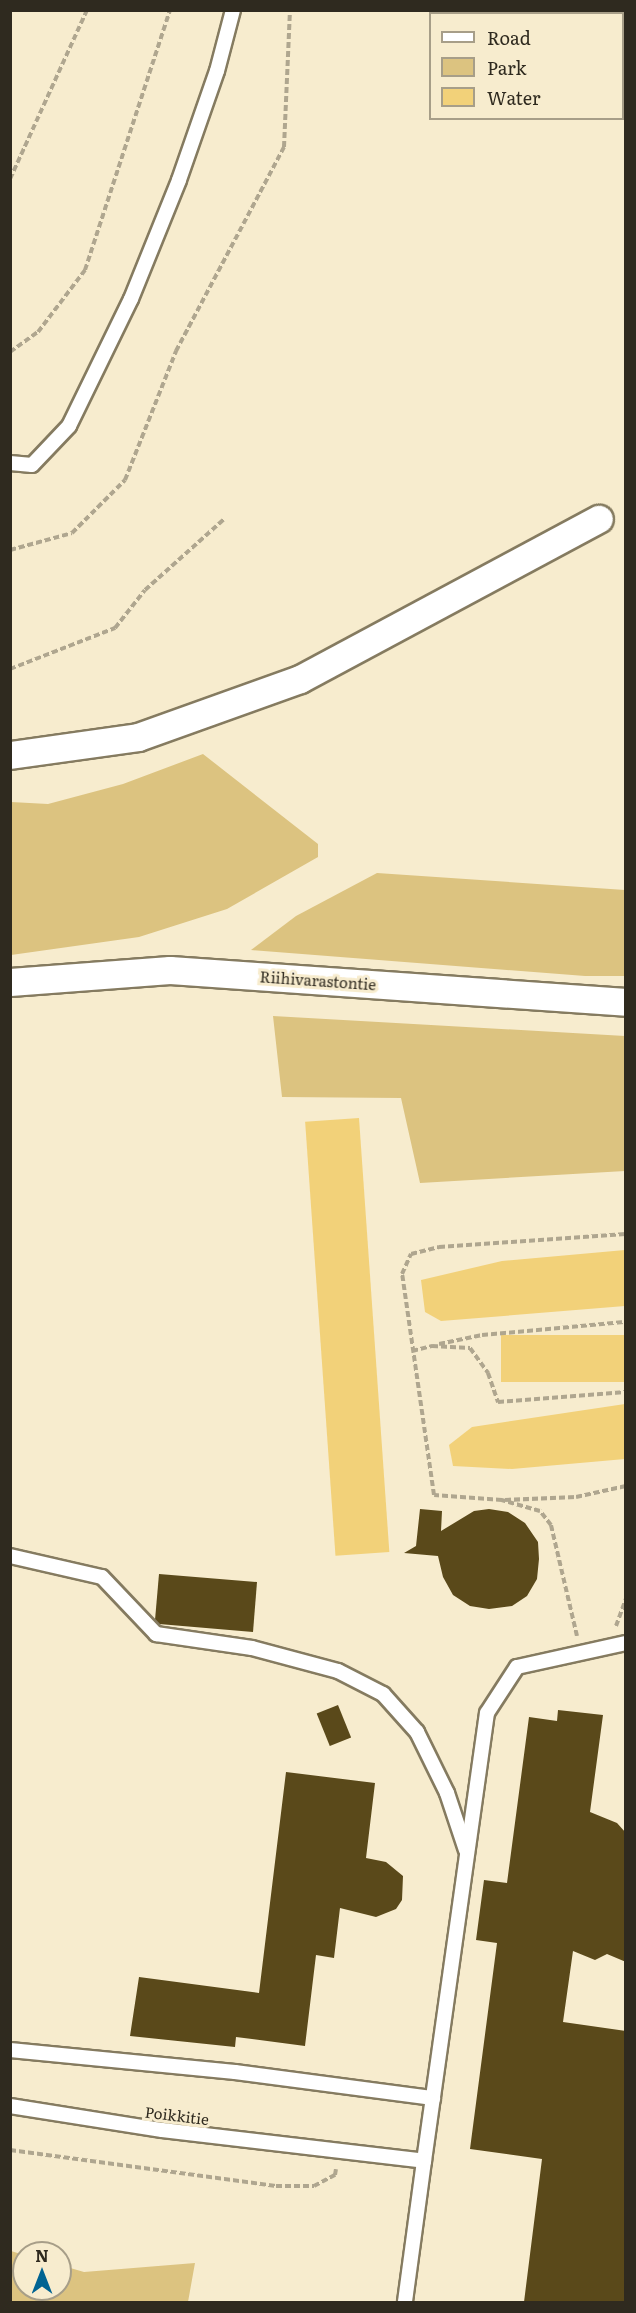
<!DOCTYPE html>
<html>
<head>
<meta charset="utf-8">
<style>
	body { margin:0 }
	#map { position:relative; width:636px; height:2313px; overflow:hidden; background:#f7ecce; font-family:Literata,serif }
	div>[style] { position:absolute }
	.green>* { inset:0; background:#dcc380 }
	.water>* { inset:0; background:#f2d179; transform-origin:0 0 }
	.building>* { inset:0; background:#5a491a; transform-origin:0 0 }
	.path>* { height:4px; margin-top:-2px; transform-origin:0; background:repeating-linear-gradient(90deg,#afa68f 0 6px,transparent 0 9px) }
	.roads { filter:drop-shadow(2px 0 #857b60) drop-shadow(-2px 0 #857b60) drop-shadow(0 2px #857b60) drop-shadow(0 -2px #857b60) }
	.service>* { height:14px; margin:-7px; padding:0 7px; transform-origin:7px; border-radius:7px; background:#fff }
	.minor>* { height:27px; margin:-13.5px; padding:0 13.5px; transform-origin:13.5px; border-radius:13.5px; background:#fff }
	span { translate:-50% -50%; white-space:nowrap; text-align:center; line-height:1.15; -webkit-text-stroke:6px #f7ecce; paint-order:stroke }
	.street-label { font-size:15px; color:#2f2a1f }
	.frame { position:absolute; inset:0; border:12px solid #2f2a1f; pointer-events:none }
	.legend { position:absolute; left:429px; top:12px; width:195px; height:108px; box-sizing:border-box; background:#f7ecce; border:2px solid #a79e88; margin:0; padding:8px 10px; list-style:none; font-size:18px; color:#2f2a1f }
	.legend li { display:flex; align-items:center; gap:12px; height:30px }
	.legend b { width:30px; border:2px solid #a79e88 }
	.north { position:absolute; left:12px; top:2241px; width:60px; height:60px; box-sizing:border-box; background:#f7ecce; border:2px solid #a79e88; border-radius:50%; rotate:0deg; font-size:16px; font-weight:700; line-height:24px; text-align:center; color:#2f2a1f }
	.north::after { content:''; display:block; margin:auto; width:21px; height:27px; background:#006392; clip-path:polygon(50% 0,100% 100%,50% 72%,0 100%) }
</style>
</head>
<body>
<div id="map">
	<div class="green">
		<i style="clip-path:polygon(203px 754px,318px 844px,318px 857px,227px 909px,139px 937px,11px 955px,11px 802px,48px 804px,123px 784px)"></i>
		<i style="clip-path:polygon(377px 873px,625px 890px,625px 976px,585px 976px,251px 950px,296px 916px)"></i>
		<i style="clip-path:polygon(273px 1016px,625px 1036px,625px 1171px,420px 1183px,401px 1098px,282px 1097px)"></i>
		<i style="clip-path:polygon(11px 2251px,24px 2255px,24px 2289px,60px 2289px,60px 2265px,84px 2272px,195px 2263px,188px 2302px,11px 2302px)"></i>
	</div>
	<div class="water">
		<i style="left:359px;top:1118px;width:435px;height:54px;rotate:86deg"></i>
		<i style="clip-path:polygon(625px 1250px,625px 1306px,441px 1321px,425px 1312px,421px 1280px,502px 1261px)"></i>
		<i style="left:625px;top:1335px;width:47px;height:124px;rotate:90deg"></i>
		<i style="clip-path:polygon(625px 1404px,625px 1459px,512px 1469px,453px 1466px,449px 1445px,472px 1427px)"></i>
	</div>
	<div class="building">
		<i style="clip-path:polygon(420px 1509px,442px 1511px,441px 1531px,474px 1511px,489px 1509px,508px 1512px,525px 1523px,538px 1542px,539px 1559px,537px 1579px,527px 1596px,512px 1606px,489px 1609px,470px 1606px,453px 1595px,443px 1577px,438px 1556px,404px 1553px,416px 1546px)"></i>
		<i style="clip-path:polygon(159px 1574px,257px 1582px,253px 1632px,159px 1624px,155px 1620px)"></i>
		<i style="left:338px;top:1705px;width:35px;height:23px;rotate:68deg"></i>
		<i style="clip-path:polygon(558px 1710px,603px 1715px,590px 1812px,617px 1823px,626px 1833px,626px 1962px,607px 1954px,595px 1960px,573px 1951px,563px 2022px,626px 2031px,626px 2302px,524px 2302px,542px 2159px,470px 2149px,497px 1943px,476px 1940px,484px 1880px,507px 1883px,529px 1717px,557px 1721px)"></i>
		<i style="clip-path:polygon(286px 1772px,375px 1783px,366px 1858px,386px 1862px,403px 1876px,402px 1900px,396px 1909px,376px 1917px,340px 1908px,334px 1958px,316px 1955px,305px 2046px,236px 2037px,235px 2047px,130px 2036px,139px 1977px,259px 1993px)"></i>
	</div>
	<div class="path">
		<i style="left:10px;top:179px;width:186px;rotate:-65.5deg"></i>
		<i style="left:10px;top:352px;width:34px;rotate:-36deg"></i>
		<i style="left:38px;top:332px;width:78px;rotate:-52.8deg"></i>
		<i style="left:85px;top:270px;width:274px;rotate:-71.9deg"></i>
		<i style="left:10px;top:550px;width:64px;rotate:-15.3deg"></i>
		<i style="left:72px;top:533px;width:75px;rotate:-45deg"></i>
		<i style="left:125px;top:480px;width:139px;rotate:-68.4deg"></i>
		<i style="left:176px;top:351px;width:231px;rotate:-62.1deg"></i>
		<i style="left:284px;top:147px;width:137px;rotate:-87.5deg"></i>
		<i style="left:10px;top:669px;width:113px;rotate:-21.3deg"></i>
		<i style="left:115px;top:628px;width:48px;rotate:-51.7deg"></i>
		<i style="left:145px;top:590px;width:106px;rotate:-41.9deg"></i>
		<i style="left:439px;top:1344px;width:44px;rotate:-11.8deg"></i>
		<i style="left:482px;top:1335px;width:145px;rotate:-5.2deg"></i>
		<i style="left:412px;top:1351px;width:21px;rotate:-14deg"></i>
		<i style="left:432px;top:1346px;width:38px;rotate:3deg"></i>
		<i style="left:470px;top:1348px;width:31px;rotate:54deg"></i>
		<i style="left:488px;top:1373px;width:31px;rotate:71deg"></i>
		<i style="left:498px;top:1402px;width:128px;rotate:-4.5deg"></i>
		<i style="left:505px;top:1500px;width:71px;rotate:-2.4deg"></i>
		<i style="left:576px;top:1497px;width:51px;rotate:-12.4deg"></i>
		<i style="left:616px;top:1626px;width:29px;rotate:-70deg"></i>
		<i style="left:577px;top:1636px;width:114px;rotate:-103.2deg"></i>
		<i style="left:551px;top:1525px;width:18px;rotate:-128deg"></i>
		<i style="left:540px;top:1511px;width:40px;rotate:-164deg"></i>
		<i style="left:502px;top:1500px;width:68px;rotate:-175.8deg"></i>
		<i style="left:434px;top:1495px;width:223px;rotate:-98.2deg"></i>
		<i style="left:402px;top:1274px;width:22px;rotate:-66deg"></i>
		<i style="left:411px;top:1254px;width:29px;rotate:-14deg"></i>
		<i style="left:439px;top:1247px;width:187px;rotate:-4deg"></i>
		<i style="left:10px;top:2150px;width:268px;rotate:7.7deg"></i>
		<i style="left:276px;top:2186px;width:38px"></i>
		<i style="left:314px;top:2186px;width:24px;rotate:-28deg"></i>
		<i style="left:335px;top:2175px;width:6px;rotate:-81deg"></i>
	</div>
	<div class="roads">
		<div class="service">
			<i style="left:10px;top:463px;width:22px;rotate:5deg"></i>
			<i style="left:32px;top:465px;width:54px;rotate:-46.5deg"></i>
			<i style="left:69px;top:426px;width:141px;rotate:-64deg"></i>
			<i style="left:131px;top:299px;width:128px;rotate:-68deg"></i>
			<i style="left:179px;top:180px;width:115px;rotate:-70.8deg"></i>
			<i style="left:217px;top:71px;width:63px;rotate:-75.3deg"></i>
			<i style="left:10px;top:1556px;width:94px;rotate:12.9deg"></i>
			<i style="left:102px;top:1577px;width:79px;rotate:46.5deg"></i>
			<i style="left:156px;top:1634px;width:97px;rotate:8.3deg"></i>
			<i style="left:252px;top:1648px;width:89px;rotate:15deg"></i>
			<i style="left:338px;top:1671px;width:51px;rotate:27.1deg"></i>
			<i style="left:383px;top:1694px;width:51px;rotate:48.2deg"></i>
			<i style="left:417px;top:1732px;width:68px;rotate:63.8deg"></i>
			<i style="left:447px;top:1793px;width:60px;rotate:71.6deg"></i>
			<i style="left:10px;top:2050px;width:226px;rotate:5.6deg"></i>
			<i style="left:235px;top:2072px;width:200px;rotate:7.5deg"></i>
			<i style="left:10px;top:2106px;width:154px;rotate:9deg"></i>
			<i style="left:162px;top:2130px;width:264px;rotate:6.7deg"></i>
			<i style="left:424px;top:2161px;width:142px;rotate:97.7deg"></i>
			<i style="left:424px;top:2161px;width:452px;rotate:-82deg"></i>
			<i style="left:487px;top:1713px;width:55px;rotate:-56.9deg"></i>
			<i style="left:517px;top:1667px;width:112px;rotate:-12.4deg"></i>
		</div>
		<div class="minor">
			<i style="left:10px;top:755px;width:129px;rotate:-8deg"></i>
			<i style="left:138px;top:737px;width:172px;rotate:-19.7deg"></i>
			<i style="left:300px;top:679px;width:339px;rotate:-28.2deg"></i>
			<i style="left:10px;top:982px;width:160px;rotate:-4.3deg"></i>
			<i style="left:170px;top:970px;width:457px;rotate:4deg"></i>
		</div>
	</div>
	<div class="street-label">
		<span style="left:318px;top:980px;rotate:4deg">Riihivarastontie</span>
		<span style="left:177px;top:2115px;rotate:7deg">Poikkitie</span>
	</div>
	<div class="frame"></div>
	<ul class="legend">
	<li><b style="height:8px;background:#fff"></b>Road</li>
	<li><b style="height:16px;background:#dcc380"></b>Park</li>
	<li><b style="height:16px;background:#f2d179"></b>Water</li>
	</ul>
	<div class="north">N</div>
</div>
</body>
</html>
